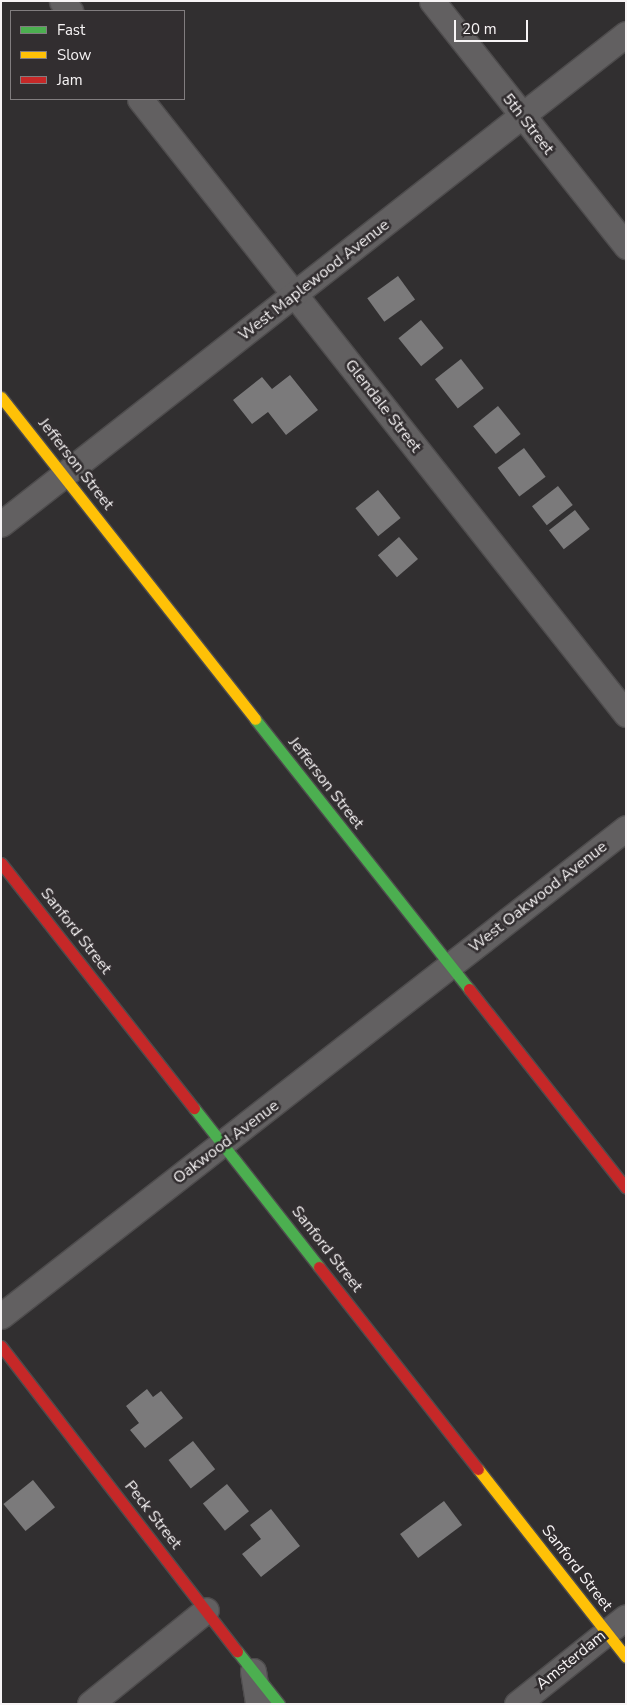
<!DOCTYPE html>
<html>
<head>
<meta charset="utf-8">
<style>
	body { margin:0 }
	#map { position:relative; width:627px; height:1705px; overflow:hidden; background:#312f30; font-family:"Nunito Sans",sans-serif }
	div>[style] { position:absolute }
	.building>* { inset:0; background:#7b7a7b; transform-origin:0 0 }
	.roads { filter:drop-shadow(1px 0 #4e4c4d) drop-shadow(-1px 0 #4e4c4d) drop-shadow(0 1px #4e4c4d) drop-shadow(0 -1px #4e4c4d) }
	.street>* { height:25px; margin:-12.5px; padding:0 12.5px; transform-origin:12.5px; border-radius:12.5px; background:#626061 }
	.fast>* { height:11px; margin:-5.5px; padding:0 5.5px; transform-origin:5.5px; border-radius:5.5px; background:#4caf50 }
	.slow>* { height:11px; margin:-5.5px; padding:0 5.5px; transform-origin:5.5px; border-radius:5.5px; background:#ffc107 }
	.jam>* { height:11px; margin:-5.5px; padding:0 5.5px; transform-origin:5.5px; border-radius:5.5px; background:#c62828 }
	span { translate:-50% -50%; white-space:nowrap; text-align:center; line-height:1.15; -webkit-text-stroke:5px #322e30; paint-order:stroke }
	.street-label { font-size:16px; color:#f7f4f5 }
	.frame { position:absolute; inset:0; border:2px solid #f7f4f5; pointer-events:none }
	.legend { position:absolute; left:10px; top:10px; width:175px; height:90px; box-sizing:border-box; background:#322e30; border:1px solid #817d7f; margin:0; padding:6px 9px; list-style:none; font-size:15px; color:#f7f4f5 }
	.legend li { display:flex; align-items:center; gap:10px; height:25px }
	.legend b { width:25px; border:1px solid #817d7f }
	.scale { position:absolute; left:454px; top:20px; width:74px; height:22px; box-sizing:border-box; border:2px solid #f7f4f5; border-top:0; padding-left:6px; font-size:15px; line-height:18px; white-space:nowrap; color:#f7f4f5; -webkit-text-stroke:4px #322e30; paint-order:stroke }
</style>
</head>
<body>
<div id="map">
	<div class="building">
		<i style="left:398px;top:276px;width:29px;height:38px;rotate:54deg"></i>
		<i style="left:421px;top:320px;width:36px;height:29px;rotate:51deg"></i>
		<i style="left:461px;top:359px;width:37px;height:33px;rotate:52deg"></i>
		<i style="clip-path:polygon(290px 375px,318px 410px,286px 435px,268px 412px,252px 424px,233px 400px,262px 377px,272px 389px)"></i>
		<i style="left:498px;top:406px;width:36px;height:32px;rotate:51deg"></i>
		<i style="left:524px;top:448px;width:36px;height:33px;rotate:53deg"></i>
		<i style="left:558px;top:486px;width:24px;height:33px;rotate:52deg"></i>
		<i style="left:378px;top:490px;width:36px;height:29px;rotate:51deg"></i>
		<i style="left:575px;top:510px;width:24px;height:33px;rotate:52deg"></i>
		<i style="left:399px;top:537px;width:29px;height:28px;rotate:49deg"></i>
		<i style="clip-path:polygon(147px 1389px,153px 1397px,161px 1391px,183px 1418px,145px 1448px,130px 1430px,139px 1423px,126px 1406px)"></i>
		<i style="left:193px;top:1441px;width:36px;height:31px;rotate:52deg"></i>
		<i style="left:33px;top:1480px;width:35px;height:38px;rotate:51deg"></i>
		<i style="left:227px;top:1484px;width:35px;height:31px;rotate:51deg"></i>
		<i style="left:444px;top:1501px;width:30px;height:55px;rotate:53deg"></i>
		<i style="clip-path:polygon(271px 1509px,300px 1546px,261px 1577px,242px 1554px,261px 1539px,250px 1525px)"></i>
	</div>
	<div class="roads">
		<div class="street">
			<i style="left:62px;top:1px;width:13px;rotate:51deg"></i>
			<i style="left:432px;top:1px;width:313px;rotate:51.6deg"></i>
			<i style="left:140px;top:99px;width:784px;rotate:51.68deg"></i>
			<i style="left:1px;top:524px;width:794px;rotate:-38.1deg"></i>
			<i style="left:1px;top:1316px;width:793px;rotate:-37.98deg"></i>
			<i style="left:253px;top:1671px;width:33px;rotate:81deg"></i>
			<i style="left:90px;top:1704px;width:149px;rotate:-39deg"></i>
			<i style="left:517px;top:1704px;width:139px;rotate:-38.6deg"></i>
		</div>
		<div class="fast">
			<i style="left:255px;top:719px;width:345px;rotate:51.6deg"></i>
			<i style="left:194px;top:1108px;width:202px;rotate:51.8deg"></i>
			<i style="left:237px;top:1651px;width:68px;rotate:51.6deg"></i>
		</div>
		<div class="slow">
			<i style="left:1px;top:397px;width:410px;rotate:51.7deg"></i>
			<i style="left:478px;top:1469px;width:239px;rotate:51.8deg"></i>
		</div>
		<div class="jam">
			<i style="left:1px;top:863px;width:312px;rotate:51.8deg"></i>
			<i style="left:469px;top:989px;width:253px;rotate:51.7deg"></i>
			<i style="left:319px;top:1267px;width:257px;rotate:51.8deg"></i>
			<i style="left:1px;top:1346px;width:386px;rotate:52.3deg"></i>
		</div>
	</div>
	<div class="street-label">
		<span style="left:528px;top:124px;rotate:52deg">5th Street</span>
		<span style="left:314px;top:280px;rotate:-38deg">West Maplewood Avenue</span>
		<span style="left:383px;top:406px;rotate:52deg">Glendale Street</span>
		<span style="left:76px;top:464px;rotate:52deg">Jefferson Street</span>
		<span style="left:326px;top:783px;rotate:52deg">Jefferson Street</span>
		<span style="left:538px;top:897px;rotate:-38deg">West Oakwood Avenue</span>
		<span style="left:76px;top:931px;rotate:52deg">Sanford Street</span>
		<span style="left:226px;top:1142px;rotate:-37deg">Oakwood Avenue</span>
		<span style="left:327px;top:1249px;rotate:52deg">Sanford Street</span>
		<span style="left:153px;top:1515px;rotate:52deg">Peck Street</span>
		<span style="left:577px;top:1568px;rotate:52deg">Sanford Street</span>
		<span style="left:571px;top:1660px;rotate:-39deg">Amsterdam</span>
	</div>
	<div class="frame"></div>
	<ul class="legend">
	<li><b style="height:6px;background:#4caf50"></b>Fast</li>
	<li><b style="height:6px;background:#ffc107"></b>Slow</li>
	<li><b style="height:6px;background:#c62828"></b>Jam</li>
	</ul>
	<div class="scale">20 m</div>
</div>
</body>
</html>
